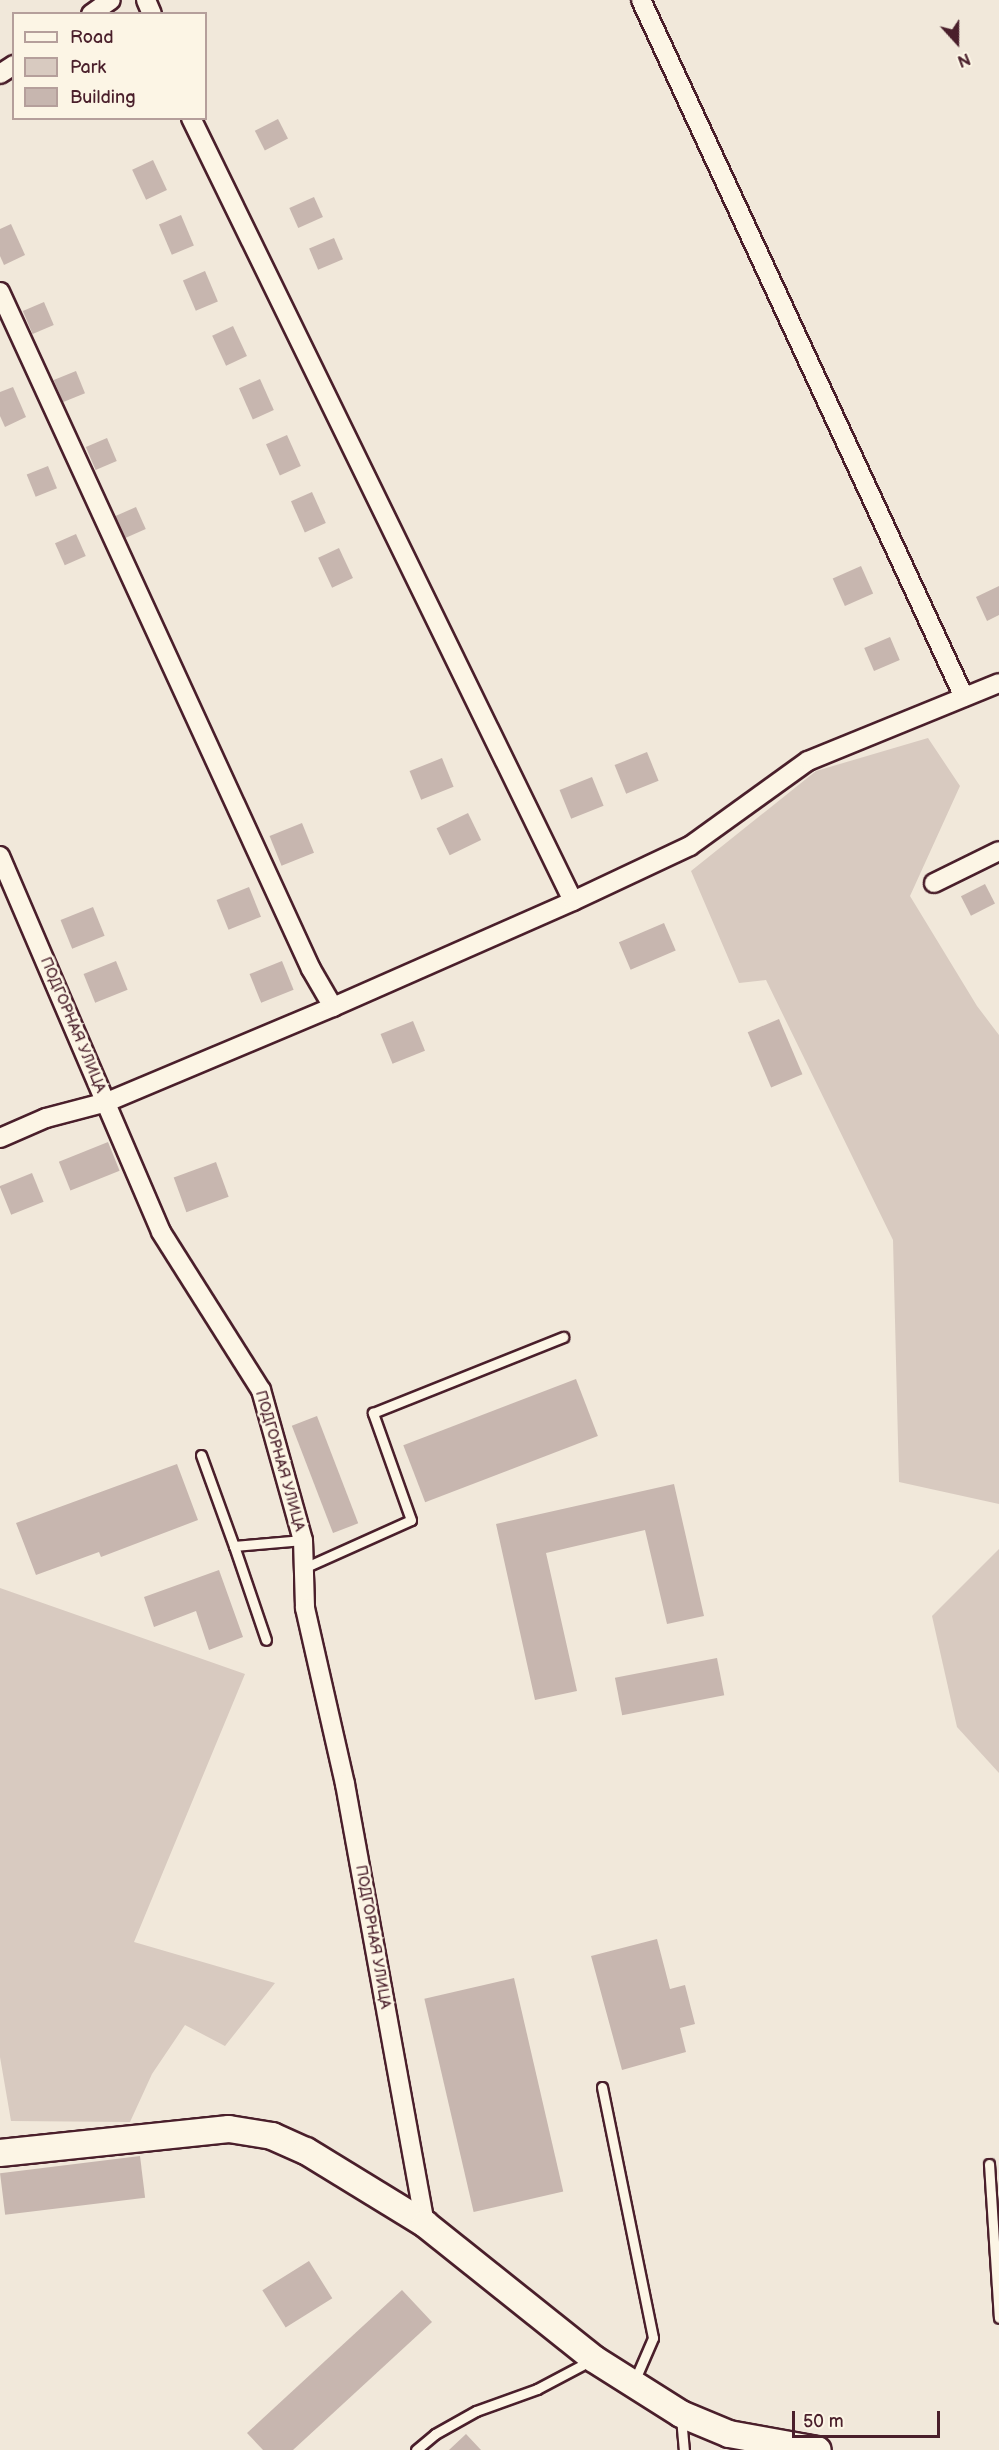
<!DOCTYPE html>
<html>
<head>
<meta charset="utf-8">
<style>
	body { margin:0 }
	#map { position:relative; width:999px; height:2450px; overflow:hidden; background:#f1e8da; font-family:"Balsamiq Sans",sans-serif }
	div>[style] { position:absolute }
	.green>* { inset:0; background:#d8cac0 }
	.building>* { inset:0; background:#c7b6af; transform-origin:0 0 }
	.roads { filter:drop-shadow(2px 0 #4a1f2b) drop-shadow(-2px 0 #4a1f2b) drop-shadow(0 2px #4a1f2b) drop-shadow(0 -2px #4a1f2b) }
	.lane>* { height:9px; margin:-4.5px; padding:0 4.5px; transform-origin:4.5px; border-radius:4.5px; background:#fcf5e5 }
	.street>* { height:18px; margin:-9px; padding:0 9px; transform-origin:9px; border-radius:9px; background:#fcf5e5 }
	.secondary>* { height:26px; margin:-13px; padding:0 13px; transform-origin:13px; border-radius:13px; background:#fcf5e5 }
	span { translate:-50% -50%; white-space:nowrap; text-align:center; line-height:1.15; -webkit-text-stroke:5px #fcf5e5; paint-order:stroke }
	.street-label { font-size:15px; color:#4a1f2b }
	.legend { position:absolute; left:12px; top:12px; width:195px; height:108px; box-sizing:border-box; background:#fcf5e5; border:2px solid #b59f9b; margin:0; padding:8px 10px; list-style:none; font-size:18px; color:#4a1f2b }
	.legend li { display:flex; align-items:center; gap:12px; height:30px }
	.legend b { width:30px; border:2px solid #b59f9b }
	.north { position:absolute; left:927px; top:12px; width:60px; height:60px; -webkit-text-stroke:4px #fcf5e5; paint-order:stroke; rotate:159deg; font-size:16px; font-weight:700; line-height:24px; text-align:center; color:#4a1f2b }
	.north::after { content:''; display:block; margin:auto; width:21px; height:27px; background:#4a1f2b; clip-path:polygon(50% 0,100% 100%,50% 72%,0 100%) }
	.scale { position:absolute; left:792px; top:2411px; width:148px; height:27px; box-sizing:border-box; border:3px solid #4a1f2b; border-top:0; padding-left:8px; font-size:18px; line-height:21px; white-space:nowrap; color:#4a1f2b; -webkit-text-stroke:4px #fcf5e5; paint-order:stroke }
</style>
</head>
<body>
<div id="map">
	<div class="green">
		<i style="clip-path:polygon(928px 738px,960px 786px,910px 896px,977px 1006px,999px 1035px,999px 1504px,899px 1482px,893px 1240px,766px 980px,739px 983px,691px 871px,816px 771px)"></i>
		<i style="clip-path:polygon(999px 1549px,999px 1773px,957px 1727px,932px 1616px)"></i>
		<i style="clip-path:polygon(0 1588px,245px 1674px,134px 1942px,275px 1983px,225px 2046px,185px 2025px,152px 2074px,130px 2122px,11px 2121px,0 2057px)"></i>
	</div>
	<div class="building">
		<i style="left:278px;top:119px;width:22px;height:26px;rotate:63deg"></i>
		<i style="left:153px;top:160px;width:33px;height:23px;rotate:65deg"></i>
		<i style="left:314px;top:197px;width:22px;height:27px;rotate:66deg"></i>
		<i style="left:181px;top:215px;width:33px;height:24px;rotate:67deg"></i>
		<i style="clip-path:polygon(11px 224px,25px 255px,4px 265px,0 256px,0 229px)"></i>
		<i style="left:334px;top:238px;width:23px;height:27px;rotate:67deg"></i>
		<i style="left:205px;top:271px;width:33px;height:24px;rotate:67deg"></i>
		<i style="left:44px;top:302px;width:25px;height:23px;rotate:67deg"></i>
		<i style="left:233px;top:326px;width:33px;height:23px;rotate:65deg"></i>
		<i style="left:76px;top:371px;width:24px;height:24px;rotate:68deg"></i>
		<i style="left:260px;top:379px;width:34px;height:23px;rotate:66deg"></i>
		<i style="clip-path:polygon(13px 387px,26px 417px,5px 427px,0 416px,0 392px)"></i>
		<i style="left:287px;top:435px;width:34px;height:23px;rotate:66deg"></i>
		<i style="left:107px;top:438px;width:25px;height:23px;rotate:67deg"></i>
		<i style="left:48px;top:466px;width:24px;height:23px;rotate:68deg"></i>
		<i style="left:312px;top:492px;width:34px;height:23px;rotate:66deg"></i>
		<i style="left:136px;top:507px;width:24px;height:23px;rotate:66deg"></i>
		<i style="left:76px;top:534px;width:24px;height:23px;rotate:66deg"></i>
		<i style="left:339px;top:548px;width:33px;height:23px;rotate:65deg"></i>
		<i style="left:861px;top:566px;width:30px;height:31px;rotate:66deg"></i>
		<i style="clip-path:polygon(999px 586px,999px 615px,987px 621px,976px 597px)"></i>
		<i style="left:890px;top:637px;width:25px;height:28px;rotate:67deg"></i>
		<i style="left:647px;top:752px;width:31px;height:35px;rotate:68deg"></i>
		<i style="left:442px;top:758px;width:31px;height:35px;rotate:68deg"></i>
		<i style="left:592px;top:777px;width:31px;height:35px;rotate:68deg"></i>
		<i style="left:468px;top:813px;width:30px;height:35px;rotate:64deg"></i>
		<i style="left:302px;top:823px;width:32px;height:35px;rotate:68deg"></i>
		<i style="left:985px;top:884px;width:22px;height:27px;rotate:63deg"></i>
		<i style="left:249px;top:887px;width:32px;height:35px;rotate:68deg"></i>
		<i style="left:93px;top:907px;width:31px;height:35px;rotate:68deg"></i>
		<i style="left:664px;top:923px;width:30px;height:49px;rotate:67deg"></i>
		<i style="left:116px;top:961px;width:31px;height:35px;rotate:68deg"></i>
		<i style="left:282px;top:961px;width:31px;height:35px;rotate:68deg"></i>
		<i style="left:779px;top:1019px;width:60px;height:34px;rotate:67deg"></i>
		<i style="left:413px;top:1021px;width:32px;height:35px;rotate:68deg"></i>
		<i style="left:108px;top:1142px;width:31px;height:53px;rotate:68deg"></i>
		<i style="left:216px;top:1162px;width:37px;height:45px;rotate:70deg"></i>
		<i style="left:32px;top:1173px;width:31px;height:35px;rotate:68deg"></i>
		<i style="left:576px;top:1379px;width:61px;height:185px;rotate:69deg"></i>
		<i style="left:317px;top:1416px;width:115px;height:27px;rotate:69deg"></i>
		<i style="clip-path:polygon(177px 1464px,198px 1520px,101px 1557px,99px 1552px,36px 1575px,16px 1523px)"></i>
		<i style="clip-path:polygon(674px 1484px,704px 1616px,667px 1624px,645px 1530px,546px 1553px,577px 1691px,535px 1700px,496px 1524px)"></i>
		<i style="clip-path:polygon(219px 1570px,243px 1637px,209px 1650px,196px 1611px,154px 1627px,144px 1597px)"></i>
		<i style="left:717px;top:1658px;width:38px;height:104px;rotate:79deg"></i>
		<i style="clip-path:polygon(657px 1939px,670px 1989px,685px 1985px,695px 2024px,680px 2028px,686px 2052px,622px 2070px,591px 1956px)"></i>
		<i style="left:514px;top:1978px;width:219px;height:92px;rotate:77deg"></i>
		<i style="left:140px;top:2156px;width:42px;height:141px;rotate:83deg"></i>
		<i style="left:309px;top:2261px;width:44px;height:55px;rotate:58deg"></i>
		<i style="clip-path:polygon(402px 2290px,432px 2322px,293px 2450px,263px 2450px,247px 2433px)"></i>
		<i style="clip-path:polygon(466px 2434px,481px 2450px,449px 2450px)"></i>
	</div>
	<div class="roads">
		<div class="lane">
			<i style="left:201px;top:1455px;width:97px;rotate:70.1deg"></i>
			<i style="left:234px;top:1546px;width:69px;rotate:-5deg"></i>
			<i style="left:234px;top:1546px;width:99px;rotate:71.2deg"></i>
			<i style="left:304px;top:1568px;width:117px;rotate:-24.2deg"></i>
			<i style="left:411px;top:1520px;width:114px;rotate:-109.6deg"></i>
			<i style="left:373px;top:1413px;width:205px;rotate:-21.8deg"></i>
			<i style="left:602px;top:2087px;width:256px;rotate:78.5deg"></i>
			<i style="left:653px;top:2338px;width:48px;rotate:113.4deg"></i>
			<i style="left:989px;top:2164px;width:154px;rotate:86.3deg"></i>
			<i style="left:681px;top:2417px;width:33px;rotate:85deg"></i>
			<i style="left:416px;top:2450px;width:25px;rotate:-40deg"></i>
			<i style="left:435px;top:2434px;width:47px;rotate:-29.3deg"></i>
			<i style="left:476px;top:2411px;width:65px;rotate:-19.8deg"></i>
			<i style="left:537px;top:2389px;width:62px;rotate:-27.8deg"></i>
		</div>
		<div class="street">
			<i style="left:146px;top:0;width:15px;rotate:67deg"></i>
			<i style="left:641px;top:0;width:768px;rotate:65.14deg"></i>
			<i style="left:91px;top:14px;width:24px;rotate:-35deg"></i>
			<i style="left:0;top:74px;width:17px;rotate:-33deg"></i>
			<i style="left:191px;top:118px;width:871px;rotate:63.99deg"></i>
			<i style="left:0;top:292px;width:745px;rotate:65.33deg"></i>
			<i style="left:311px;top:969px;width:44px;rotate:59.9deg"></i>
			<i style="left:0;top:856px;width:409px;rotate:66.8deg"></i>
			<i style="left:161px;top:1232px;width:187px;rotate:57.7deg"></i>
			<i style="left:261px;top:1390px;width:156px;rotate:74.4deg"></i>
			<i style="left:303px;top:1540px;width:68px;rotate:88.3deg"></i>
			<i style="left:305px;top:1608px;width:180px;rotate:77.2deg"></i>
			<i style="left:345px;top:1784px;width:447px;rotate:79.7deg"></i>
			<i style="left:934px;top:883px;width:72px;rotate:-26.2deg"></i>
			<i style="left:0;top:1138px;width:50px;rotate:-23.5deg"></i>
			<i style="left:46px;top:1118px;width:63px;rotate:-14.7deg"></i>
			<i style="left:107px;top:1102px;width:245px;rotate:-22.8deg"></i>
			<i style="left:333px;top:1007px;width:262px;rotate:-23.8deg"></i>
			<i style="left:573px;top:901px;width:129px;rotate:-25.2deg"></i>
			<i style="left:690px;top:846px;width:145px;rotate:-35.8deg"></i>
			<i style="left:808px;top:761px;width:206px;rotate:-22.2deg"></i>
		</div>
		<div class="secondary">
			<i style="left:0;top:2153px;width:230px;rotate:-6deg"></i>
			<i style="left:229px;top:2129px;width:44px;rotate:9.2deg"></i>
			<i style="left:272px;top:2136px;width:37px;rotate:24deg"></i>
			<i style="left:306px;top:2151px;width:140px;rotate:31.5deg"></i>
			<i style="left:425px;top:2224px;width:216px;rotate:38.6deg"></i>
			<i style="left:594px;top:2359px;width:103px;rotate:32.3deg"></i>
			<i style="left:681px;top:2414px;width:52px;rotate:22.6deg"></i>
			<i style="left:729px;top:2434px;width:90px;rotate:10.2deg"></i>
		</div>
	</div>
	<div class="street-label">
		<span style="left:73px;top:1025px;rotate:67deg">ПОДГОРНАЯ УЛИЦА</span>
		<span style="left:280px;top:1461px;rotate:74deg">ПОДГОРНАЯ УЛИЦА</span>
		<span style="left:373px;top:1937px;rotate:80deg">ПОДГОРНАЯ УЛИЦА</span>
	</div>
	<ul class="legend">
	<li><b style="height:8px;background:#fcf5e5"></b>Road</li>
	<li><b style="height:16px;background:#d8cac0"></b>Park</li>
	<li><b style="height:16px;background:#c7b6af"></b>Building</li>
	</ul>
	<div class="north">N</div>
	<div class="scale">50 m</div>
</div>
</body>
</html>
